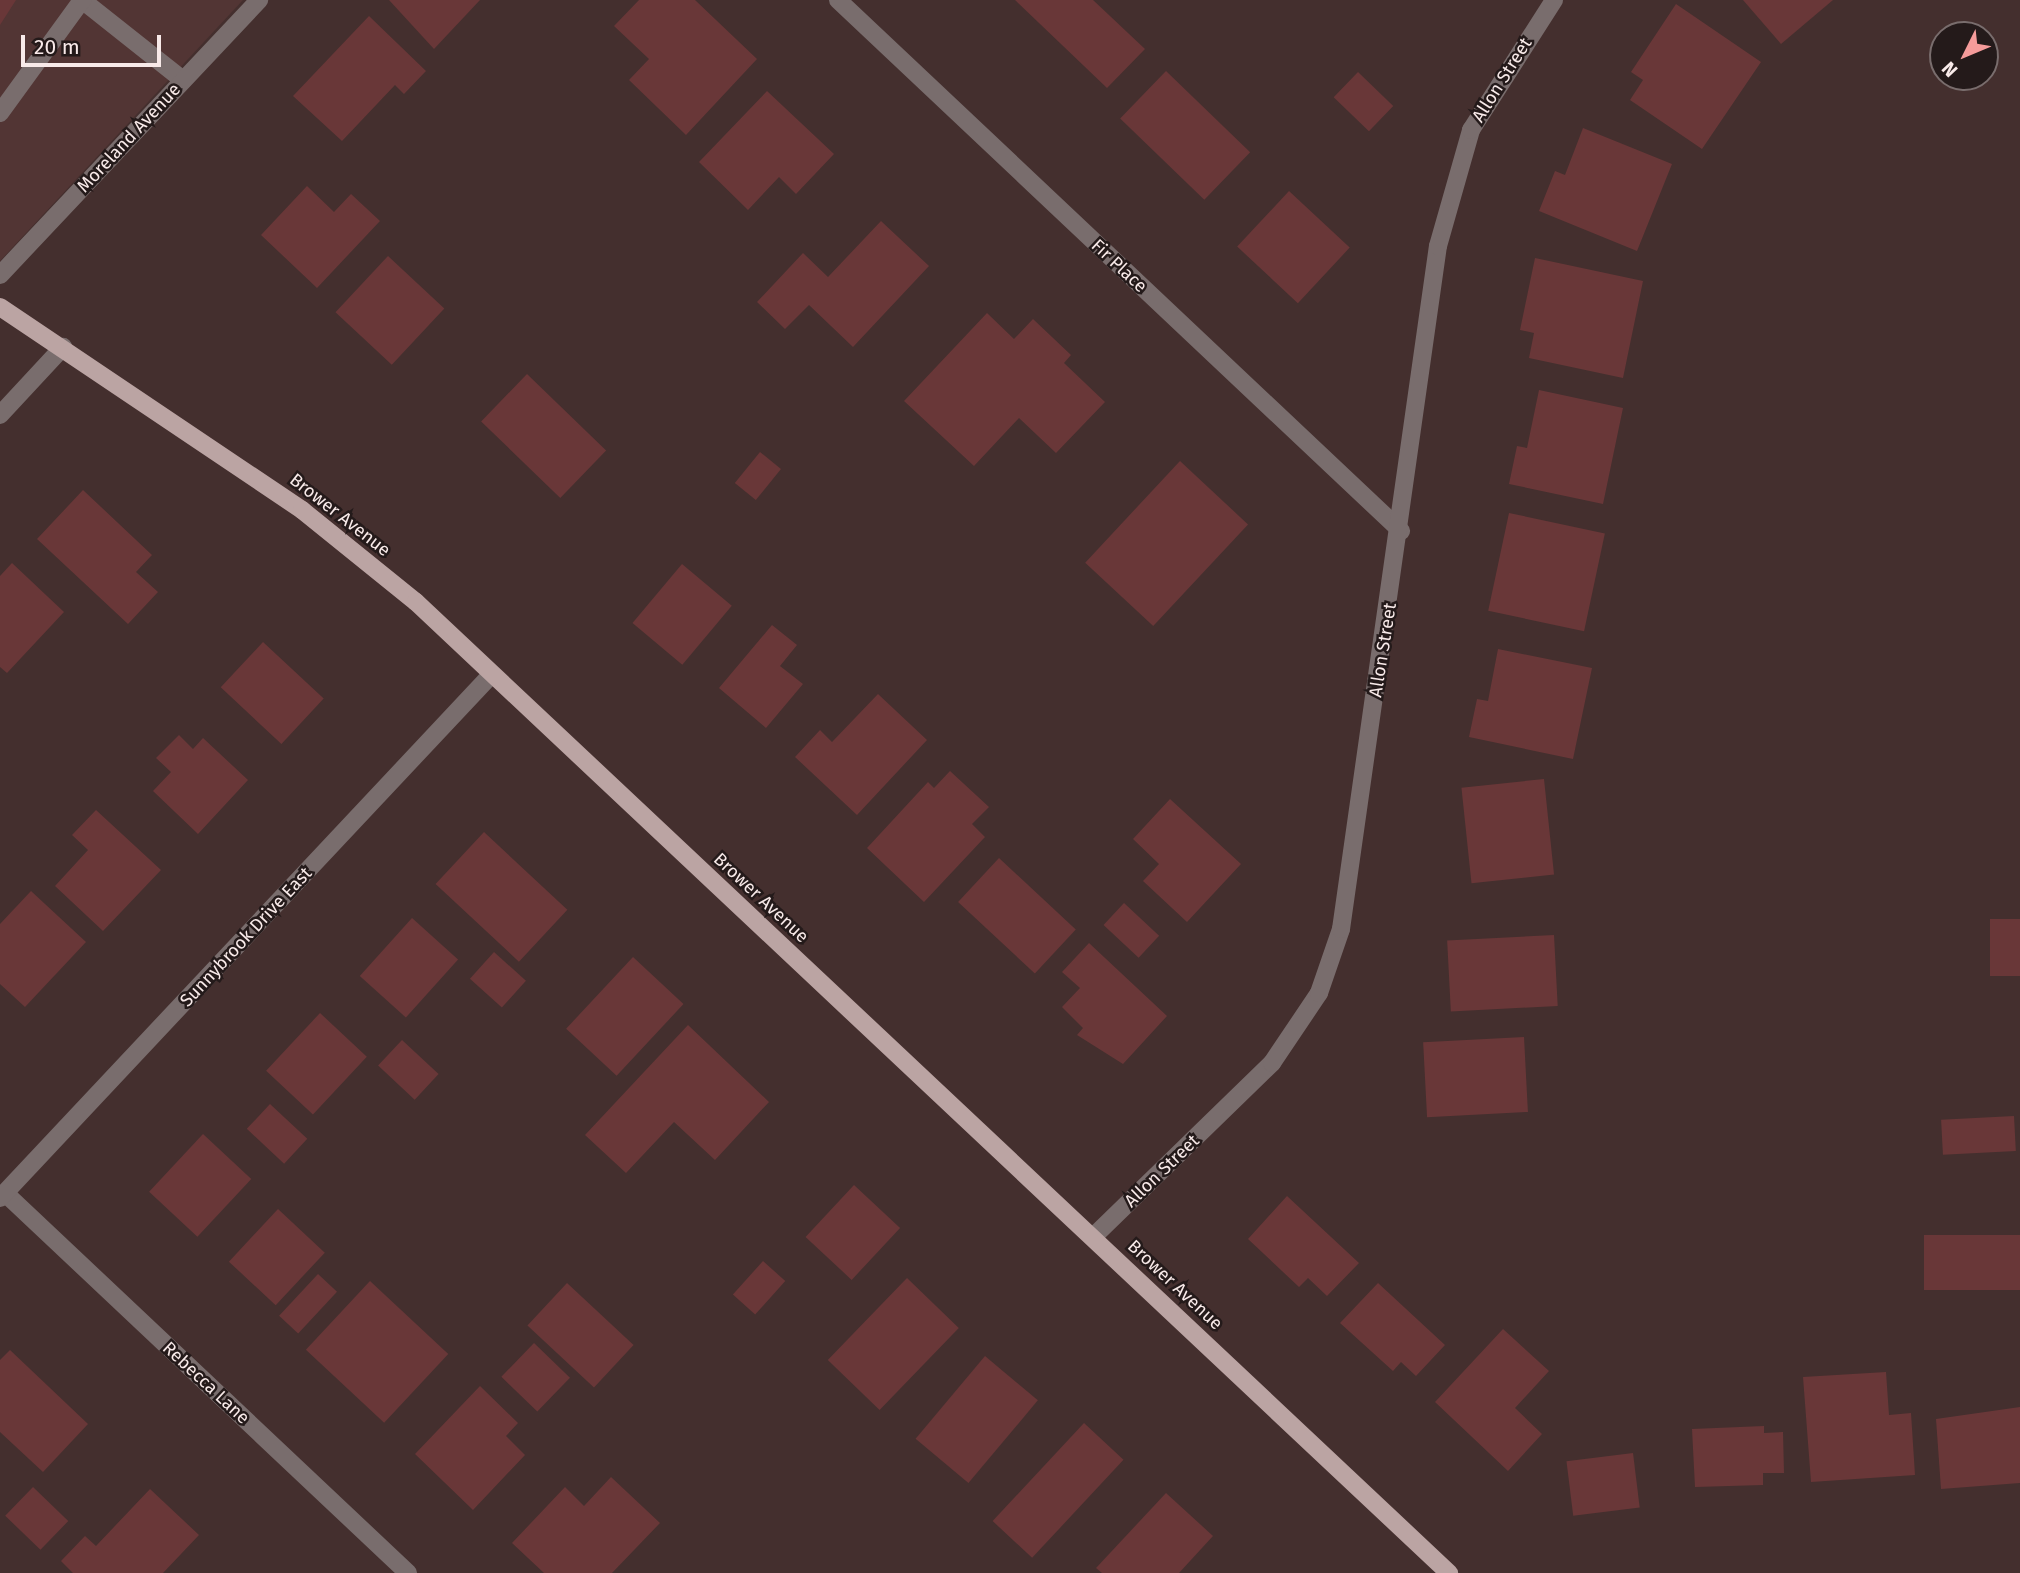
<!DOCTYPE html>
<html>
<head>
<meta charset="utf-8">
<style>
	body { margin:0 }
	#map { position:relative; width:2020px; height:1573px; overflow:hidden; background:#442f2e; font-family:"Fira Sans",sans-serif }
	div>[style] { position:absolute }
	.built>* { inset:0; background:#523534 }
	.building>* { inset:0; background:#693738; transform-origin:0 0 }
	.minor>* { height:18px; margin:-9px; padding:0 9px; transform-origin:9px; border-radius:9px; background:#796d6d }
	.major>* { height:18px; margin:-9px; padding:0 9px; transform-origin:9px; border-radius:9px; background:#bba4a3 }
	span { translate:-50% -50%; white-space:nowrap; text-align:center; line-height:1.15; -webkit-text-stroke:5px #241a1a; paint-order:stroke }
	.street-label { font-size:18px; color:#f8eae9 }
	.north { position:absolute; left:1929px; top:21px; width:70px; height:70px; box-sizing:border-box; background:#241a1a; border:2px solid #796d6d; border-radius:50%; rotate:227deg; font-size:19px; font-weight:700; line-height:28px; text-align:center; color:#f8eae9 }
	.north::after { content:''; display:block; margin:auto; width:24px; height:32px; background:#f59b9a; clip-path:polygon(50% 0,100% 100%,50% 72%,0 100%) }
	.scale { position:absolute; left:21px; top:35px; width:140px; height:32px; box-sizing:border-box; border:4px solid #f8eae9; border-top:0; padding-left:9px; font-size:21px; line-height:24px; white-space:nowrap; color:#f8eae9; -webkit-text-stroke:5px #241a1a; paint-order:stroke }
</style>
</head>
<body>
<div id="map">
	<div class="built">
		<i style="clip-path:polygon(0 0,243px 0,0 261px)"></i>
	</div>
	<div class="building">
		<i style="clip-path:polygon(0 0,16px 0,0 25px)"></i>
		<i style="clip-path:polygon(389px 0,480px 0,434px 49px)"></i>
		<i style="clip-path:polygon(639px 0,695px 0,757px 59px,686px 135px,629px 80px,649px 59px,614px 26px)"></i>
		<i style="clip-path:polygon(1015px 0,1093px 0,1145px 49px,1107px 88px)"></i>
		<i style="clip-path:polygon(1743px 0,1833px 0,1781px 44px)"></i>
		<i style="clip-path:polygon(1676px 4px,1761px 62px,1702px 149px,1630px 100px,1643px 80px,1631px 72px)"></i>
		<i style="clip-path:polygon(369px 16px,426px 71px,404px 94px,395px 85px,342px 141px,293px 96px)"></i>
		<i style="left:1166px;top:71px;width:117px;height:66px;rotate:44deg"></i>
		<i style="left:1358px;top:72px;width:49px;height:35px;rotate:44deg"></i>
		<i style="clip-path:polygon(767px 91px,834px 154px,796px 194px,779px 177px,748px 210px,699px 162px)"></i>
		<i style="clip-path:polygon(1583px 128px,1672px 164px,1637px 251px,1539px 211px,1555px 171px,1565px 175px)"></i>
		<i style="clip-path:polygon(307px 186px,334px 212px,351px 194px,380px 221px,317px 288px,261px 235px)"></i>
		<i style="left:1289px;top:191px;width:83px;height:76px;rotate:43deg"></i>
		<i style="clip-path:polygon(881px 221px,929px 266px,853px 347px,809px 305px,785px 329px,757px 302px,803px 253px,828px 277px)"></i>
		<i style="left:388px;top:256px;width:77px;height:77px;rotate:43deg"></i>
		<i style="clip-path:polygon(1535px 258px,1643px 281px,1623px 378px,1529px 358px,1534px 333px,1520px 330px)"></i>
		<i style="clip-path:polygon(987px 313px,1014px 339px,1033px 319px,1071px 355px,1064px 363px,1105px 402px,1056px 453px,1019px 418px,974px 466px,904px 401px)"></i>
		<i style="left:527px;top:374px;width:110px;height:66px;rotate:44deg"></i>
		<i style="clip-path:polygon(1539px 390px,1623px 408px,1603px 504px,1509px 484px,1517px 446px,1527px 448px)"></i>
		<i style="left:760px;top:452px;width:27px;height:40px;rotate:39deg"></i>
		<i style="left:1180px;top:461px;width:93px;height:139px;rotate:43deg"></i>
		<i style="clip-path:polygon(83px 490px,152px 555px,136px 572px,158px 592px,128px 624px,37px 539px)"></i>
		<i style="left:1509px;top:513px;width:98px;height:100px;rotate:12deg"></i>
		<i style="clip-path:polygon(12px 563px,64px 612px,7px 673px,0 667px,0 576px)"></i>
		<i style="left:682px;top:564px;width:65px;height:77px;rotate:40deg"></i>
		<i style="clip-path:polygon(772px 625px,797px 645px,780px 666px,803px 684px,766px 728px,719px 688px)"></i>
		<i style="left:263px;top:642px;width:83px;height:62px;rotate:43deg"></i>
		<i style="clip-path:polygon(1498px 649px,1592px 668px,1573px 759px,1469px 737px,1477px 699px,1488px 701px)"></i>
		<i style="clip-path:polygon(878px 694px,927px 740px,857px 815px,795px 757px,820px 730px,832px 742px)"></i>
		<i style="clip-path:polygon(179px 735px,193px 749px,203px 738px,248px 780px,198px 834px,153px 791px,171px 772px,156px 758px)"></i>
		<i style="clip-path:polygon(950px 771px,989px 807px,972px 824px,985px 837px,924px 902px,867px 848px,928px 782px,934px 788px)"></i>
		<i style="left:1544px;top:779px;width:96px;height:83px;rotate:84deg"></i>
		<i style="clip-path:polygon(1170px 799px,1241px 864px,1187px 922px,1143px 881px,1159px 864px,1133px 839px)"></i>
		<i style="clip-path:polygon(96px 810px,161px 870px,103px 931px,55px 886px,88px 850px,72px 835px)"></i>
		<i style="left:484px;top:832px;width:114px;height:71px;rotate:43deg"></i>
		<i style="left:999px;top:858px;width:105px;height:60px;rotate:43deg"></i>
		<i style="clip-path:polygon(31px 891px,86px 942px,25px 1007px,0 984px,0 924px)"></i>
		<i style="left:1124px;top:903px;width:48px;height:30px;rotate:43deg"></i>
		<i style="left:412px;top:918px;width:62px;height:78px;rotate:42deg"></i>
		<i style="left:2020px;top:919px;width:57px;height:30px;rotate:90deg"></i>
		<i style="left:1554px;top:935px;width:71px;height:107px;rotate:87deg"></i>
		<i style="clip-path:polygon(1089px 943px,1167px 1016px,1123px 1064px,1077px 1035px,1083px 1028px,1062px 1007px,1080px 988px,1062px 972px)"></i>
		<i style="left:494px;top:952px;width:43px;height:36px;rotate:42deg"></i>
		<i style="left:633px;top:957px;width:69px;height:98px;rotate:43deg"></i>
		<i style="left:320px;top:1013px;width:64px;height:79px;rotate:43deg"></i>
		<i style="clip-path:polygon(688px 1025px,769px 1102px,715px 1160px,674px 1122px,626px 1173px,585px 1135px)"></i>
		<i style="left:1524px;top:1037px;width:75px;height:101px;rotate:87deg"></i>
		<i style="left:402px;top:1040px;width:50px;height:35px;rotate:43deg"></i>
		<i style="left:270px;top:1104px;width:51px;height:34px;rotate:43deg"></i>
		<i style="left:2014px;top:1116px;width:35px;height:73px;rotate:87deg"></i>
		<i style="left:203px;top:1134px;width:66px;height:79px;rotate:43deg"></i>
		<i style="left:854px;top:1185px;width:63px;height:71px;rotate:43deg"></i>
		<i style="clip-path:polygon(1287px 1196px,1359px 1263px,1327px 1296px,1308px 1278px,1299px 1287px,1248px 1239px)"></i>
		<i style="left:278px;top:1209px;width:64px;height:72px;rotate:43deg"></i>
		<i style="left:2020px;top:1235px;width:55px;height:96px;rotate:90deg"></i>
		<i style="left:763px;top:1261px;width:30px;height:45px;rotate:42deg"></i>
		<i style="left:318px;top:1274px;width:26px;height:57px;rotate:43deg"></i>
		<i style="left:907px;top:1278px;width:72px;height:114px;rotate:44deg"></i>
		<i style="left:370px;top:1281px;width:107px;height:94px;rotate:43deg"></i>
		<i style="left:567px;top:1283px;width:91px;height:58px;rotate:43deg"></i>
		<i style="clip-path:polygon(1378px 1283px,1445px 1345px,1416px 1376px,1401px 1362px,1393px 1371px,1340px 1323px)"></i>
		<i style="clip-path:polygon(1503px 1329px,1549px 1371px,1515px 1408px,1542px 1434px,1508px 1471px,1435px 1402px)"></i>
		<i style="left:534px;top:1343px;width:50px;height:47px;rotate:44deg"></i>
		<i style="clip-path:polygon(10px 1350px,88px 1424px,43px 1472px,0 1432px,0 1360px)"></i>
		<i style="left:985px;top:1356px;width:69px;height:108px;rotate:40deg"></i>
		<i style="clip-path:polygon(1886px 1372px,1889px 1415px,1911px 1413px,1915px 1475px,1811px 1482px,1803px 1377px)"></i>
		<i style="clip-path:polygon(480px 1386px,518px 1423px,506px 1436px,525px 1455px,473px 1510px,415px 1454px)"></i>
		<i style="clip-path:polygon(2020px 1407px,2020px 1483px,1941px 1489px,1936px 1419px)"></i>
		<i style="left:1084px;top:1423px;width:54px;height:134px;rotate:43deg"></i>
		<i style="clip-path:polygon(1764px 1426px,1764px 1433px,1783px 1432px,1784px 1473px,1763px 1473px,1763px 1485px,1695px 1487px,1692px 1429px)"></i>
		<i style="left:1633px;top:1453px;width:55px;height:67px;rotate:83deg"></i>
		<i style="clip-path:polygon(611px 1477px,660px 1523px,612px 1573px,544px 1573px,512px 1543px,565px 1487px,584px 1506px)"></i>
		<i style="left:33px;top:1487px;width:49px;height:40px;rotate:44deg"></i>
		<i style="clip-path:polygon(150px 1489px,199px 1535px,163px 1573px,73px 1573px,61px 1561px,85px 1536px,96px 1546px)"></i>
		<i style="clip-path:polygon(1166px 1493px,1213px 1536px,1179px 1573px,1102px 1573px,1096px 1568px)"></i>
	</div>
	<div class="minor">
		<i style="left:82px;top:0;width:129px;rotate:38.4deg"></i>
		<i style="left:838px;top:0;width:774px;rotate:43.32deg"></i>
		<i style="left:0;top:113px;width:140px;rotate:-54deg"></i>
		<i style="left:0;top:275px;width:378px;rotate:-46.7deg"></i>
		<i style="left:0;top:415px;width:93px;rotate:-47.2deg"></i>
		<i style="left:5px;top:1193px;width:554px;rotate:43.32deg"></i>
		<i style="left:0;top:1198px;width:717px;rotate:-46.81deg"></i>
		<i style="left:1093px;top:1237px;width:250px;rotate:-44.2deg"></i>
		<i style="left:1272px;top:1063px;width:84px;rotate:-56.1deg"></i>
		<i style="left:1319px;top:993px;width:68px;rotate:-71deg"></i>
		<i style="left:1341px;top:929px;width:690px;rotate:-81.92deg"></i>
		<i style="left:1438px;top:246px;width:121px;rotate:-74.1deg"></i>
		<i style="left:1471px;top:130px;width:154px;rotate:-57.4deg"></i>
	</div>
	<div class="major">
		<i style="left:0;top:307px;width:364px;rotate:33.9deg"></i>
		<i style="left:302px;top:510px;width:146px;rotate:38.9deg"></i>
		<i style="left:416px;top:602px;width:1418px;rotate:43.23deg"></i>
	</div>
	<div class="street-label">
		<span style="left:1502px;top:80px;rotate:-58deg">Allon Street</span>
		<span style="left:129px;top:138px;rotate:-47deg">Moreland Avenue</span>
		<span style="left:1119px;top:266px;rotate:43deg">Fir Place</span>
		<span style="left:340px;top:515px;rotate:38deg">Brower Avenue</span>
		<span style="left:1383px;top:650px;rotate:-81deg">Allon Street</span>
		<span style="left:761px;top:898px;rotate:43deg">Brower Avenue</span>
		<span style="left:246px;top:937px;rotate:-47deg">Sunnybrook Drive East</span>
		<span style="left:1162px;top:1171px;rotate:-44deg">Allon Street</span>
		<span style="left:1175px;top:1285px;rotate:43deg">Brower Avenue</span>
		<span style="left:206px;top:1383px;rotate:43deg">Rebecca Lane</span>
	</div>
	<div class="north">N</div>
	<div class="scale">20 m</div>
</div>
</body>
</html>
